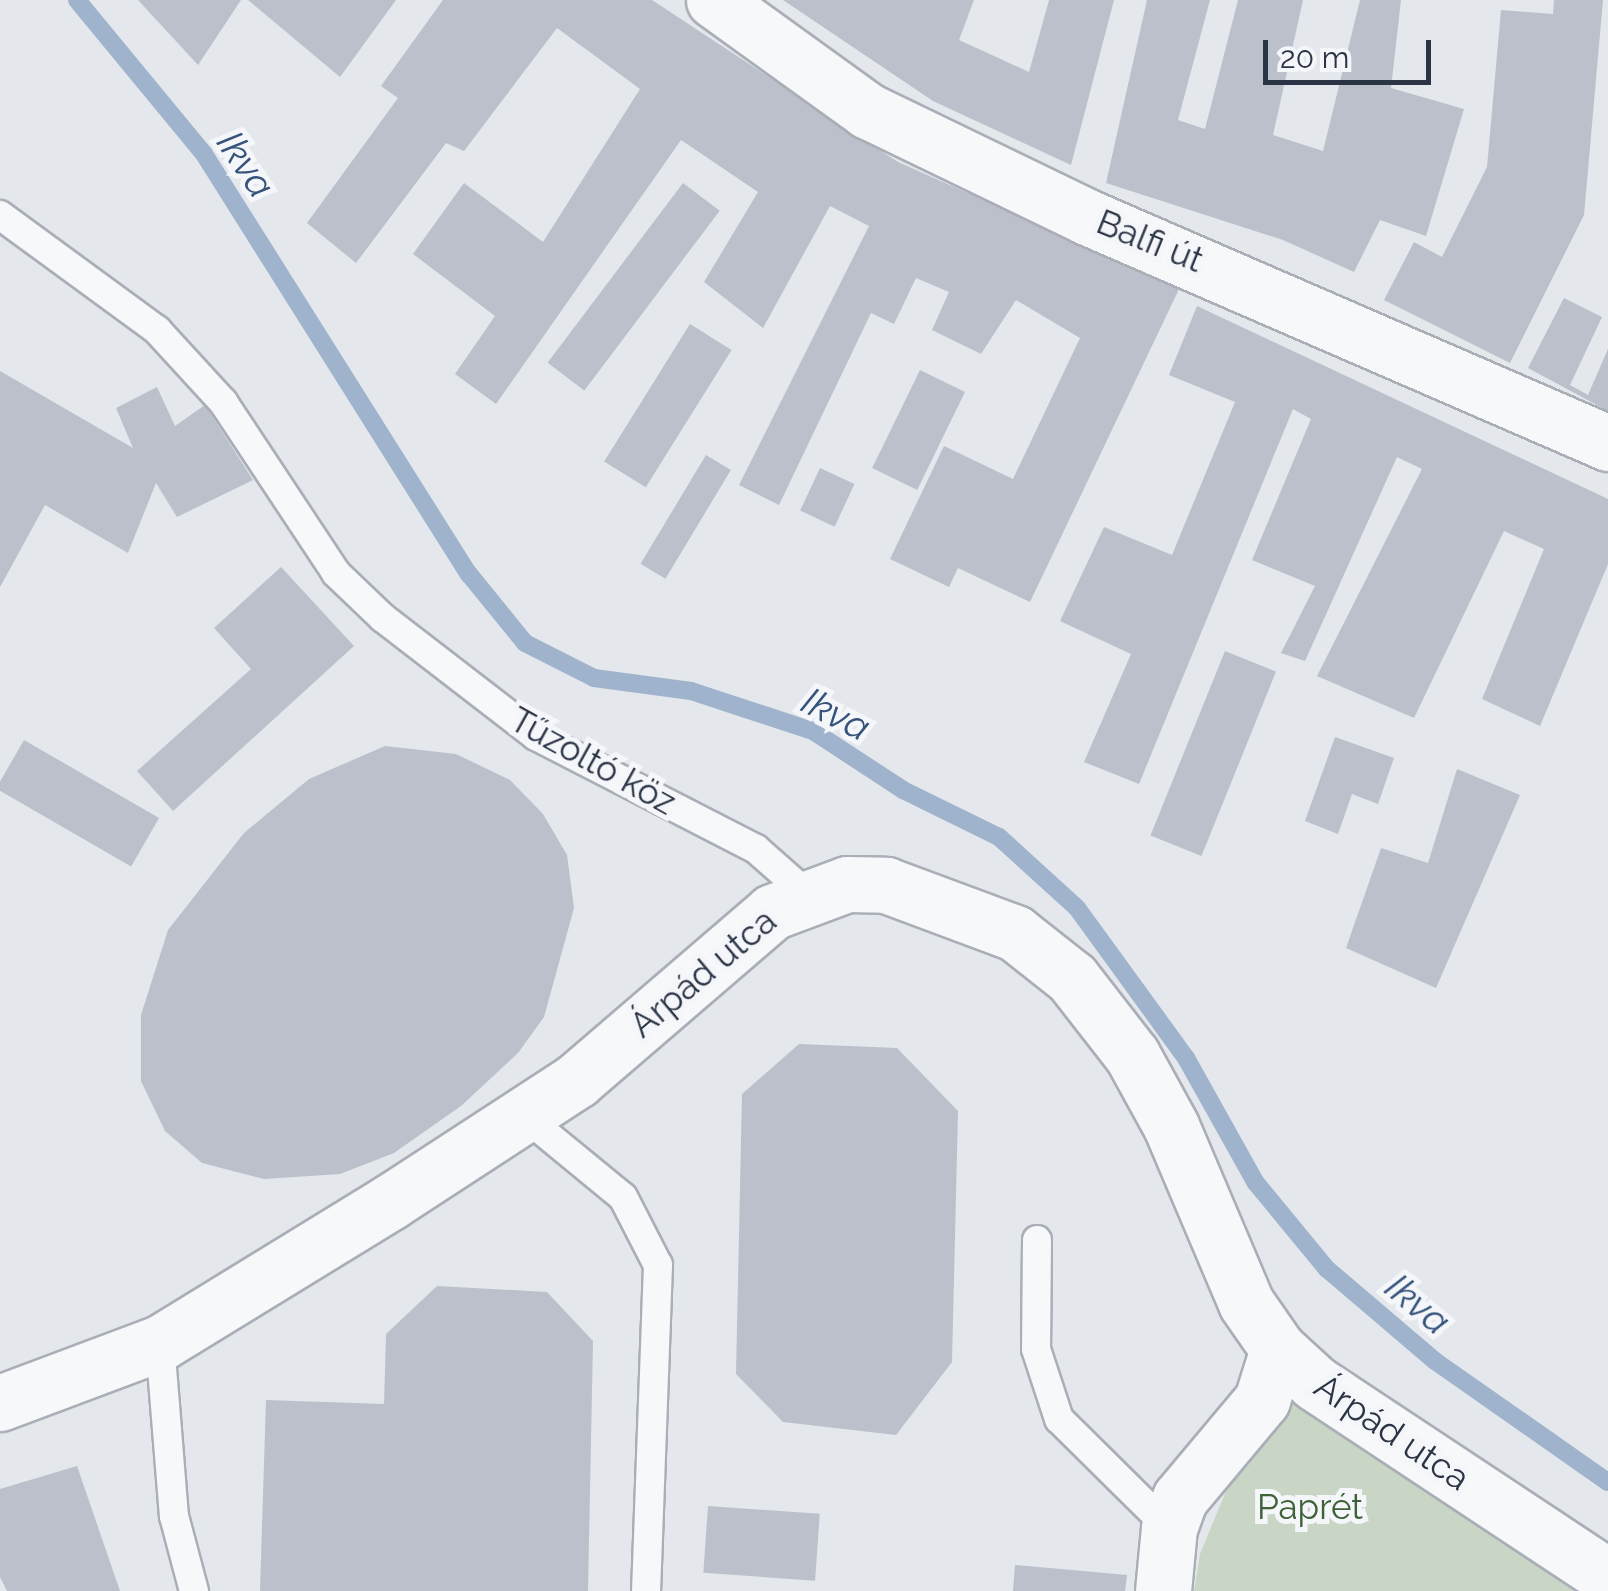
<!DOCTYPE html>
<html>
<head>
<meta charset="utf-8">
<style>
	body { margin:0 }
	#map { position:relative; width:1608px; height:1591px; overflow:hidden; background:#e4e7ec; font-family:Raleway,sans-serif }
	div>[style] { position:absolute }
	.green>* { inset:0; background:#c9d6c5 }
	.stream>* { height:18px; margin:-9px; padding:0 9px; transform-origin:9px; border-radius:9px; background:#9fb4cc }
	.building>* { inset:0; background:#bbc0ca; transform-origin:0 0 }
	.roads { filter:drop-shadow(2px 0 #a9aeb7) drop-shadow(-2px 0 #a9aeb7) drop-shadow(0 2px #a9aeb7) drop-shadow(0 -2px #a9aeb7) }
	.lane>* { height:28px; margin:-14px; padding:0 14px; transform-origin:14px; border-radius:14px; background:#f7f8fa }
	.street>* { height:55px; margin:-27.5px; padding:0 27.5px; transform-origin:27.5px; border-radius:27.5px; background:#f7f8fa }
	span { translate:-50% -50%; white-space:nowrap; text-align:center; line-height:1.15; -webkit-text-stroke:10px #f4f6f9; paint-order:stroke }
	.street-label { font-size:35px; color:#2b3445 }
	.park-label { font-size:35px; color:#3f6138 }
	.water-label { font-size:38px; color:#34527a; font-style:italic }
	.scale { position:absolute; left:1263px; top:40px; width:168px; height:45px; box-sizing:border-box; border:5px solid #2b3445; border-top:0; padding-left:12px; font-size:30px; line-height:35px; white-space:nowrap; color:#2b3445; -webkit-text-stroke:8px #f4f6f9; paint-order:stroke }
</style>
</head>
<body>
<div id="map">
	<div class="green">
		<i style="clip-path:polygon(1291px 1393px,1574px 1591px,1194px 1591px,1200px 1554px,1238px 1462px)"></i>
	</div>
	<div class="stream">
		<i style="left:77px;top:0;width:200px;rotate:50.5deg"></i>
		<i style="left:204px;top:154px;width:497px;rotate:57.8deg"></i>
		<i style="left:469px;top:574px;width:89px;rotate:50.9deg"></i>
		<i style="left:525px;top:643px;width:77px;rotate:26.9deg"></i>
		<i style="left:594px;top:678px;width:98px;rotate:7.6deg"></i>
		<i style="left:691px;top:691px;width:128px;rotate:18.2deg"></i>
		<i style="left:813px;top:731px;width:108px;rotate:33.2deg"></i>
		<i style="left:903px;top:790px;width:107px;rotate:26.1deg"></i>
		<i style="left:999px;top:837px;width:105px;rotate:42.3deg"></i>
		<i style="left:1077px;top:908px;width:185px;rotate:54deg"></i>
		<i style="left:1186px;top:1058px;width:143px;rotate:60.8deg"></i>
		<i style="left:1256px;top:1183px;width:112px;rotate:50.5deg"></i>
		<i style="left:1327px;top:1269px;width:142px;rotate:40.4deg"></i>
		<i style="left:1435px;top:1361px;width:211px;rotate:35deg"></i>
	</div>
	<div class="building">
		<i style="clip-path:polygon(138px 0,241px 0,198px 65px)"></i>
		<i style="clip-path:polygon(248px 0,396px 0,340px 77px)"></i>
		<i style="clip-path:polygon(443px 0,652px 0,898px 162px,1180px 287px,1030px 602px,958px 568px,949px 587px,890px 559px,944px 446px,1013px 479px,1080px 338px,1016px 300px,981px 354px,932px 330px,949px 292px,916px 278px,894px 324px,871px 313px,779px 505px,739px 485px,869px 226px,830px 206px,763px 328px,704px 282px,758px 192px,681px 140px,496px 404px,455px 374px,495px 316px,413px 254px,464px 183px,543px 242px,640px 89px,557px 28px,464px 151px,446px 143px,356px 263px,307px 223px,398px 98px,381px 86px)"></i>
		<i style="clip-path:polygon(783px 0,974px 0,959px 40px,1029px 72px,1049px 0,1114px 0,1071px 165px,933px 101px)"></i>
		<i style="clip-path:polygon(1147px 0,1210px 0,1178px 120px,1205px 129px,1238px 0,1303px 0,1273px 135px,1323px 151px,1360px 0,1401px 0,1391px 88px,1464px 109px,1426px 236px,1380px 220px,1354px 272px,1283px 240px,1106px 183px)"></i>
		<i style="clip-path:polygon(1554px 0,1603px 0,1584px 215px,1510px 363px,1384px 300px,1414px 242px,1442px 257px,1487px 167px,1501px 10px,1553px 14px)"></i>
		<i style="left:683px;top:183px;width:46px;height:225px;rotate:37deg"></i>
		<i style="clip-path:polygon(1564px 298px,1602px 317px,1570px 385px,1588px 395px,1608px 349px,1608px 411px,1528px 368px)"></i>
		<i style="clip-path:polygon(1197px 306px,1608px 499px,1608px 564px,1540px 726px,1482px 699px,1544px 549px,1504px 531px,1414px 718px,1317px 676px,1422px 469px,1397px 457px,1305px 661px,1281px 653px,1315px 586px,1252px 560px,1311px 419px,1293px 409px,1139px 784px,1084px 762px,1131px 654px,1060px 621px,1104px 527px,1172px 555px,1235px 402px,1169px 375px)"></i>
		<i style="left:690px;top:324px;width:49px;height:162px;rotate:32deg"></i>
		<i style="left:920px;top:370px;width:50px;height:109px;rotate:26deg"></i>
		<i style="clip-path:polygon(0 371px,133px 448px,116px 408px,157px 387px,175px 426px,205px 405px,253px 480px,177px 517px,156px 483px,128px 553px,45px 505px,0 587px)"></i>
		<i style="left:706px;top:455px;width:29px;height:127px;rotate:31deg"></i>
		<i style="left:820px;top:468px;width:38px;height:47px;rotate:25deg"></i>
		<i style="clip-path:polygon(281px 567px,354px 646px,173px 811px,137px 771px,251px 669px,214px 628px)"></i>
		<i style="left:1225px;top:651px;width:55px;height:199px;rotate:22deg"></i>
		<i style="clip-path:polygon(1335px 737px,1394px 758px,1378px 804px,1352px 794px,1338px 834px,1305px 821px)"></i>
		<i style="left:24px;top:740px;width:156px;height:56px;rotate:30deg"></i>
		<i style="clip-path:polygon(385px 746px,456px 754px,510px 780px,543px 814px,567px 855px,574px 908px,544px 1017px,518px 1053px,461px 1106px,394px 1153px,340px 1174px,264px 1179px,202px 1163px,165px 1131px,141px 1081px,141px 1015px,168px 930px,244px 833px,309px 779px)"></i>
		<i style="clip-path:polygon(1457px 769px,1520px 795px,1436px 988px,1346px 948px,1381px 848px,1428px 863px)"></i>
		<i style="clip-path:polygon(799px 1044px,897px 1048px,958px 1111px,952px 1362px,896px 1435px,783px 1422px,736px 1374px,742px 1094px)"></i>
		<i style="clip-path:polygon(437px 1286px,547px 1292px,593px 1341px,588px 1591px,260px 1591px,266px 1400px,384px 1404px,386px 1334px)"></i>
		<i style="clip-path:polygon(77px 1466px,120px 1591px,7px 1591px,0 1577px,0 1489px)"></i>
		<i style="left:708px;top:1506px;width:112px;height:67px;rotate:4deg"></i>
		<i style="clip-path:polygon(1015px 1565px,1127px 1575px,1125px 1591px,1013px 1591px)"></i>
	</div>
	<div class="roads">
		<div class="lane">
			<i style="left:0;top:215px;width:195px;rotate:36.2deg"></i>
			<i style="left:157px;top:330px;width:98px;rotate:47.5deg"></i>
			<i style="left:223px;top:402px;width:205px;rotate:56.5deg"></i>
			<i style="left:336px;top:573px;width:65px;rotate:43.8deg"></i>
			<i style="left:383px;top:618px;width:193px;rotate:37.6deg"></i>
			<i style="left:536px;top:736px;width:247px;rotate:27.2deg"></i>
			<i style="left:756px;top:849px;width:68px;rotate:41.4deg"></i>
			<i style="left:523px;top:1115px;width:129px;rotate:39.4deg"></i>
			<i style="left:623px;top:1197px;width:76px;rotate:62.8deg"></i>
			<i style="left:658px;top:1265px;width:326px;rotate:92.1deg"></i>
			<i style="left:1037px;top:1240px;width:109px;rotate:90.5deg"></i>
			<i style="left:1036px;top:1349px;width:74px;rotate:71.8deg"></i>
			<i style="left:1059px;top:1419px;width:155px;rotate:44.7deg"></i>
			<i style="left:160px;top:1343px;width:174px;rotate:85.4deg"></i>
			<i style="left:174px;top:1516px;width:78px;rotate:75.1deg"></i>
		</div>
		<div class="street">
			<i style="left:714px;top:0;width:190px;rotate:35.8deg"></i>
			<i style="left:868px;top:111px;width:243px;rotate:25.8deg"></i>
			<i style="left:1087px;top:217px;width:568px;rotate:23.45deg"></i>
			<i style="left:0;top:1403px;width:171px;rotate:-20.6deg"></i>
			<i style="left:160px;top:1343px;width:270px;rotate:-31.5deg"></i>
			<i style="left:390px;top:1202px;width:223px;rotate:-33.1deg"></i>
			<i style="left:577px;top:1080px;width:257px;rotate:-40.7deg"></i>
			<i style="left:772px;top:912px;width:80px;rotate:-20.5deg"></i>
			<i style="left:847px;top:884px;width:39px;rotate:1deg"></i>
			<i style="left:886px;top:885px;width:138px;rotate:20.4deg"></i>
			<i style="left:1015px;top:933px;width:73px;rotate:38.3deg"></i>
			<i style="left:1072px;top:978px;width:98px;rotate:52.1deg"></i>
			<i style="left:1132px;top:1055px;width:81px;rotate:61.2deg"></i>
			<i style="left:1171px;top:1126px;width:192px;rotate:67deg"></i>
			<i style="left:1246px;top:1303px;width:56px;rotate:55.2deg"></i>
			<i style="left:1278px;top:1349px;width:50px;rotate:42.6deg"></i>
			<i style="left:1315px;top:1383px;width:351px;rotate:33.5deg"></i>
			<i style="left:1163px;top:1591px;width:63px;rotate:-84.6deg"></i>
			<i style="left:1169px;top:1528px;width:32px;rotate:-70deg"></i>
			<i style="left:1180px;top:1498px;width:128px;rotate:-50.1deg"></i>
			<i style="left:1262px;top:1400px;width:53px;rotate:-72.6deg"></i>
		</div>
	</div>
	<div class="street-label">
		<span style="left:1150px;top:241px;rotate:22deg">Balfi út</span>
		<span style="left:593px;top:761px;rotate:29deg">Tűzoltó köz</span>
		<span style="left:703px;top:973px;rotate:-40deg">Árpád utca</span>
		<span style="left:1392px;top:1432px;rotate:34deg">Árpád utca</span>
	</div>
	<div class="park-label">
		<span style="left:1310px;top:1507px">Paprét</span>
	</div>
	<div class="water-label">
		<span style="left:246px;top:164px;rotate:56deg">Ikva</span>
		<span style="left:836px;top:714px;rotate:27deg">Ikva</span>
		<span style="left:1418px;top:1304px;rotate:40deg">Ikva</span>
	</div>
	<div class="scale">20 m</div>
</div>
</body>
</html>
